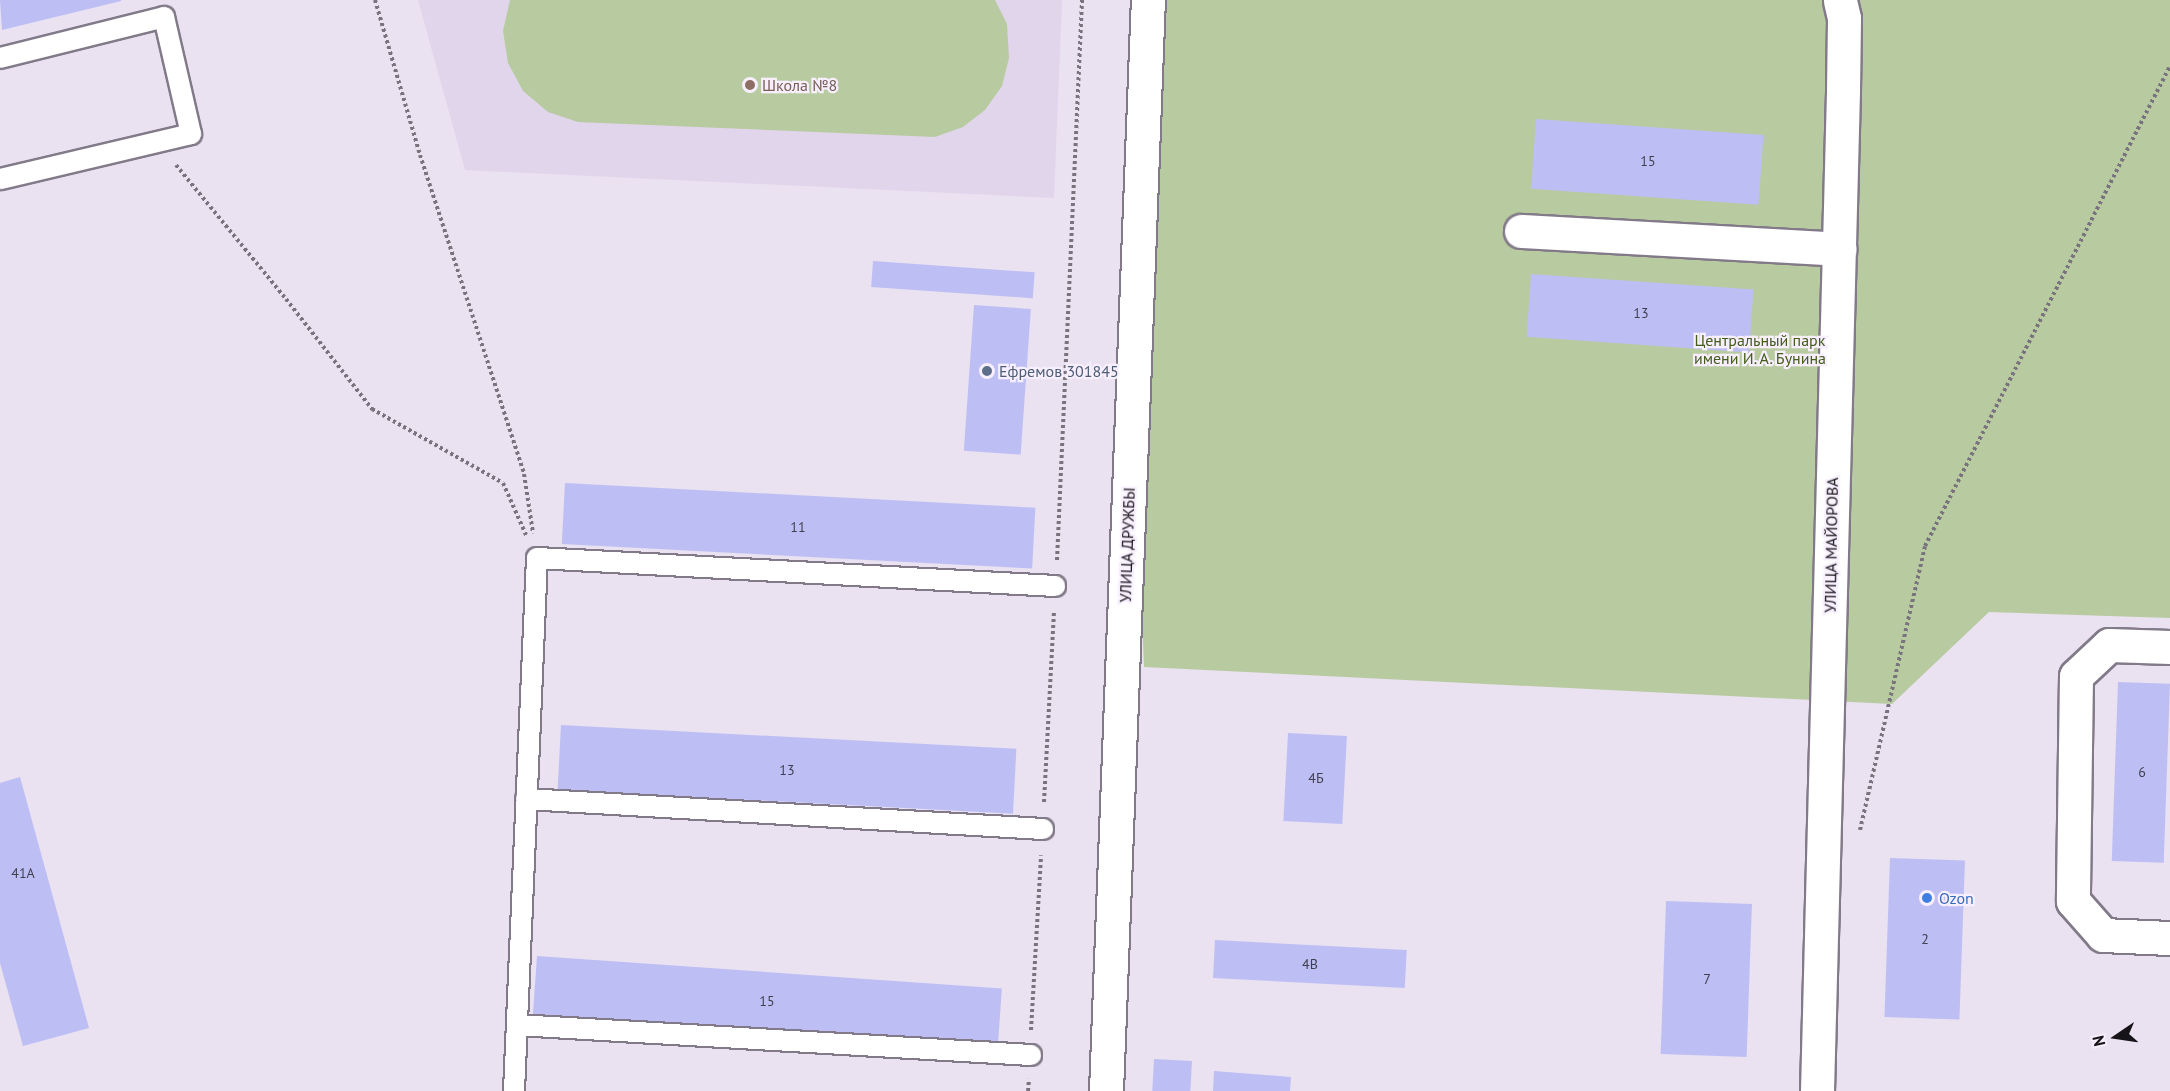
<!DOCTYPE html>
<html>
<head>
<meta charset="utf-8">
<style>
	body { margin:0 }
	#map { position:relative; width:2170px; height:1091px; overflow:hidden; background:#eae1f1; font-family:"PT Sans",sans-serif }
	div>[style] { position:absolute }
	.built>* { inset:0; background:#e1d5eb }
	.green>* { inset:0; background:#b8caa0 }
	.building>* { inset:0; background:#bdbff4; transform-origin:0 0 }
	.path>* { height:4px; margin-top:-2px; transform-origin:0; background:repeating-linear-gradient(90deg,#79737e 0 3px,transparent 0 6px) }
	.roads { filter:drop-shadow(2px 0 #827a88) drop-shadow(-2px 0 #827a88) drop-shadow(0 2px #827a88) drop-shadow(0 -2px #827a88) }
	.service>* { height:20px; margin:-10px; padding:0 10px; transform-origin:10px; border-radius:10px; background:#fff }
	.minor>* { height:33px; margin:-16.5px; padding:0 16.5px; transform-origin:16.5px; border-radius:16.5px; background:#fff }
	.dots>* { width:16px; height:16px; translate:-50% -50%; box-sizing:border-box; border:3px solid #f7effe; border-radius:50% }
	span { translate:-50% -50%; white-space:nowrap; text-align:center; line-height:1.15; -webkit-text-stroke:4.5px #f7effe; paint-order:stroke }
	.number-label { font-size:14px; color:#403f50 }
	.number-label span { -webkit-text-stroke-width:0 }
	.education-label { font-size:16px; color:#785e54 }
	.left { translate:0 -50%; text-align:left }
	.park-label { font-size:16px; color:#445d18 }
	.service-label { font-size:16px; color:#4e5e75 }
	.street-label { font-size:16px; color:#171419 }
	.shop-label { font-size:16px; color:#366cbe }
	.north { position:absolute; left:2086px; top:1007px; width:60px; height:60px; -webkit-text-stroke:4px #f7effe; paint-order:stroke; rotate:257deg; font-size:16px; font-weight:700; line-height:24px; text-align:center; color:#171419 }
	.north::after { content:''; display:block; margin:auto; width:21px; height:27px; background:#171419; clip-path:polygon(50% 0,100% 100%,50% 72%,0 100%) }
</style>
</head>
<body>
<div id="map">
	<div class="built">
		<i style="clip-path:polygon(418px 0,1062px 0,1054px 198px,465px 170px)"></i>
	</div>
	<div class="green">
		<i style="clip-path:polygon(510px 0,995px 0,1007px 24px,1009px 58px,1002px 86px,985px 110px,963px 127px,935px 137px,578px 122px,548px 112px,523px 91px,508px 63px,503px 31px)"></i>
		<i style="clip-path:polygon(1154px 0,2170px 0,2170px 618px,1989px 612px,1892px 704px,1144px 667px,1133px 391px)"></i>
	</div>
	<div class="building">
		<i style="clip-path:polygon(0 0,121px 0,121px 1px,2px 30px)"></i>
		<i style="left:1536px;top:119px;width:228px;height:70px;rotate:4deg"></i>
		<i style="left:873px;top:261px;width:162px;height:26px;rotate:4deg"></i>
		<i style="left:1531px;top:274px;width:223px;height:63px;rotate:4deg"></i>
		<i style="left:974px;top:305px;width:57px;height:146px;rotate:4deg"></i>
		<i style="left:565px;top:483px;width:471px;height:61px;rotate:3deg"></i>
		<i style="left:2118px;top:682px;width:52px;height:179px;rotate:2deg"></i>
		<i style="left:561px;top:725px;width:456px;height:65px;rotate:3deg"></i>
		<i style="left:1288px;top:733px;width:59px;height:88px;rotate:3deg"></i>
		<i style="clip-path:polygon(20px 777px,89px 1028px,23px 1046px,0 963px,0 783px)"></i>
		<i style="left:1890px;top:858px;width:75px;height:159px;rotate:2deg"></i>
		<i style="left:1666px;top:901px;width:86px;height:153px;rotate:2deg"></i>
		<i style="left:1215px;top:940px;width:192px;height:38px;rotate:3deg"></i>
		<i style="left:537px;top:956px;width:466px;height:61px;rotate:4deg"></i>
		<i style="left:1154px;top:1059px;width:38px;height:32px;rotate:3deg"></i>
		<i style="clip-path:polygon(1214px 1071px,1291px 1077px,1290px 1091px,1213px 1091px)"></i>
	</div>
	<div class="path">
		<i style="left:375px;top:0;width:161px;rotate:73.8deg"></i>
		<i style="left:420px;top:155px;width:336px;rotate:71.9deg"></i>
		<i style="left:524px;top:474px;width:60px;rotate:81.3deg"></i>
		<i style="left:176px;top:165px;width:173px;rotate:50.6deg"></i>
		<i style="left:286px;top:299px;width:140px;rotate:52deg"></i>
		<i style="left:372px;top:409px;width:150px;rotate:29.5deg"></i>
		<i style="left:503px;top:483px;width:57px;rotate:66.1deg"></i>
		<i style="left:1057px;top:560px;width:561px;rotate:-87.44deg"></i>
		<i style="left:1044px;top:802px;width:190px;rotate:-87deg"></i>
		<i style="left:1860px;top:830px;width:291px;rotate:-77.1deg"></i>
		<i style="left:1925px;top:546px;width:539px;rotate:-62.96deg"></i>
		<i style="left:1031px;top:1030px;width:175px;rotate:-86.7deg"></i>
		<i style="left:1028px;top:1091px;width:12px;rotate:-85deg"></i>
	</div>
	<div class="roads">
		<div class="service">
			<i style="left:0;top:58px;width:169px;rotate:-14deg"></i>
			<i style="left:164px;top:17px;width:120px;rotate:77deg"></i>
			<i style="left:191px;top:134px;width:196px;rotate:166.7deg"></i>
			<i style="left:526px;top:799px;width:518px;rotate:3.32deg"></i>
			<i style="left:517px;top:1025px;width:515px;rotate:3.34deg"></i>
			<i style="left:514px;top:1091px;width:533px;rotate:-87.53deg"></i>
			<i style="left:537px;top:558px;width:519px;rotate:3.09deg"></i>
		</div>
		<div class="minor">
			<i style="left:1521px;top:231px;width:319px;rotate:3.2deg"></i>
			<i style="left:2170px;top:647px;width:61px;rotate:-178.1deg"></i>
			<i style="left:2109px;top:645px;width:45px;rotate:136.8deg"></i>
			<i style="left:2076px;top:676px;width:225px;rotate:90.8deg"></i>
			<i style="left:2073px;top:901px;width:45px;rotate:48.6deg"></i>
			<i style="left:2103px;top:935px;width:67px;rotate:2.6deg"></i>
			<i style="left:1106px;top:1091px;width:1092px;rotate:-87.8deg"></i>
			<i style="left:1817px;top:1091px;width:1000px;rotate:-88.51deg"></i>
			<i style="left:1843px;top:91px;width:73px;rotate:-89.2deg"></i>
			<i style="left:1844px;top:18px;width:18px;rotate:-103deg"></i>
		</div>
	</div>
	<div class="dots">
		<i style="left:750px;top:85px;background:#8d6e63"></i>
		<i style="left:987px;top:371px;background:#5c6f8a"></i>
		<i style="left:1927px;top:898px;background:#3f7fe0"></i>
	</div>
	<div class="number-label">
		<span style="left:1648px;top:161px">15</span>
		<span style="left:1641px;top:313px">13</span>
		<span style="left:798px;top:527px">11</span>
		<span style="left:787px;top:770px">13</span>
		<span style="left:2142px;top:772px">6</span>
		<span style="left:1316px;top:778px">4Б</span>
		<span style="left:23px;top:873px">41А</span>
		<span style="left:1925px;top:939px">2</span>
		<span style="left:1310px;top:964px">4В</span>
		<span style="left:1707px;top:979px">7</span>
		<span style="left:767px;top:1001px">15</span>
	</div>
	<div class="education-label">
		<span class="left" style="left:762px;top:85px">Школа №8</span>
	</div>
	<div class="park-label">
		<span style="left:1760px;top:349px">Центральный парк<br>имени И. А. Бунина</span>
	</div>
	<div class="service-label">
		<span class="left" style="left:999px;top:371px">Ефремов 301845</span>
	</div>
	<div class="street-label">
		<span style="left:1127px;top:545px;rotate:-88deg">УЛИЦА ДРУЖБЫ</span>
		<span style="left:1831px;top:545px;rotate:-89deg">УЛИЦА МАЙОРОВА</span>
	</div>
	<div class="shop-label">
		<span class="left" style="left:1939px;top:898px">Ozon</span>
	</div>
	<div class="north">N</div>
</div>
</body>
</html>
